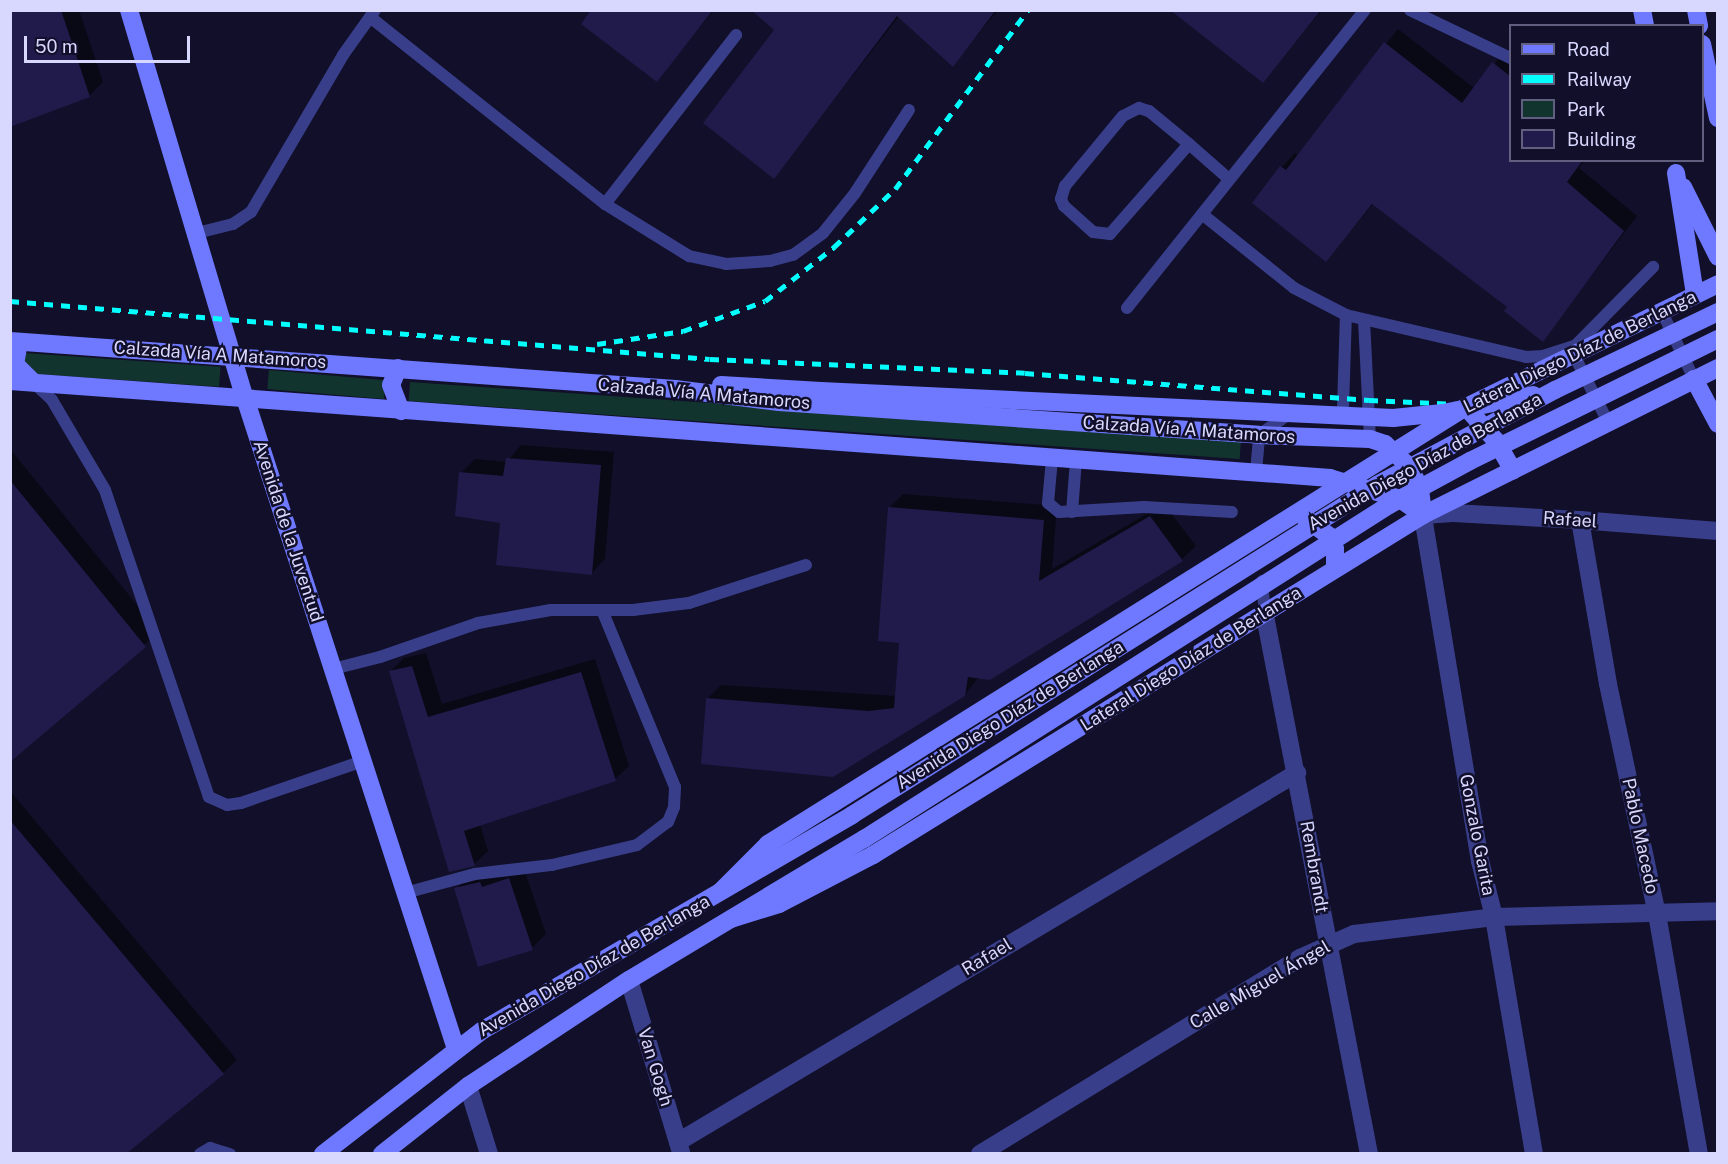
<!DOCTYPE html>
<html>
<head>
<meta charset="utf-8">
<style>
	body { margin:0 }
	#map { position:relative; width:1728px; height:1164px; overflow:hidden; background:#110f29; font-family:"Public Sans",sans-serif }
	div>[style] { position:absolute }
	.green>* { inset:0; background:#12342f; transform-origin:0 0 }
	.shadow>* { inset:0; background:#0007 }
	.building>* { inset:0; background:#201b4b }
	.lane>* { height:12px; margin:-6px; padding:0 6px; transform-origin:6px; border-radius:6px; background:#393e8a }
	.street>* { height:18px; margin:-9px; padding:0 9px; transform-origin:9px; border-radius:9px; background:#393e8a }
	.secondary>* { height:18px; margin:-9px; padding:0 9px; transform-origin:9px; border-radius:9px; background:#6f79ff }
	.rail>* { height:4.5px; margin-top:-2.25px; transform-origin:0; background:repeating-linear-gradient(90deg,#04feff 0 9px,transparent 0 17px) }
	.secondary-bridge>* { height:18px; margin:-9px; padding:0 9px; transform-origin:9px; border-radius:9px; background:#6f79ff }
	span { translate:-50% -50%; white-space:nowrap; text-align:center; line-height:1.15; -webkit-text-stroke:5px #110f29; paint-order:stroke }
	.street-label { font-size:18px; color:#d8d8ff }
	.frame { position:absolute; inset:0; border:12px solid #d8d8ff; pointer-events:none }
	.legend { position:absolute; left:1509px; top:24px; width:195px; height:138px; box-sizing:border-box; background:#110f29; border:2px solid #615f7f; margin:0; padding:8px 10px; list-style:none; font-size:18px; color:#d8d8ff }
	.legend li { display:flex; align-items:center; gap:12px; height:30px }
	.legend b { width:30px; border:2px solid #615f7f }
	.scale { position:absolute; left:24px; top:36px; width:166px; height:27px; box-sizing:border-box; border:3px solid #d8d8ff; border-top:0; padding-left:8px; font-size:18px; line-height:21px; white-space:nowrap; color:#d8d8ff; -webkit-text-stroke:4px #110f29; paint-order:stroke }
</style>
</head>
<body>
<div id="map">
	<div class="green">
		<i style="left:10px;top:352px;width:211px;height:20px;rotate:4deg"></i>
		<i style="left:269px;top:370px;width:117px;height:19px;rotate:5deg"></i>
		<i style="left:410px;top:382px;width:833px;height:19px;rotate:4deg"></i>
	</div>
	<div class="shadow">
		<i style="clip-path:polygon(10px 10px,79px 10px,103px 82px,89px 96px)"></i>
		<i style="clip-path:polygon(593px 10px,714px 10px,657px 80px)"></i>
		<i style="clip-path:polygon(753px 10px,998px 10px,953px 65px,899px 16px,774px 177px,776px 30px)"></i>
		<i style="clip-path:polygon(1179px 10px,1322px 10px,1263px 81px)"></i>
		<i style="clip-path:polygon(1398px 29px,1474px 88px,1507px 49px,1510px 52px,1510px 160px,1585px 160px,1579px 168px,1637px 216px,1543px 339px,1509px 307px,1374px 203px,1326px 260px,1254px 203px,1282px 167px,1295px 153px,1298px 156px)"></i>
		<i style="clip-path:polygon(521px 445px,614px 452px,605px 559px,592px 573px,502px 522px,461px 473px,475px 459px,507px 462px)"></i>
		<i style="clip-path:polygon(10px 449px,159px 632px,10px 760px)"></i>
		<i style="clip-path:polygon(903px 494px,1057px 506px,1052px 569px,1164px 504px,1196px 546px,1182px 559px,990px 679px,979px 677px,965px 694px,833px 776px,708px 698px,721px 685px,896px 696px,900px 642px,889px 508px)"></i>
		<i style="clip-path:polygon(426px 653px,442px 704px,595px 659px,629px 766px,615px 779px,480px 825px,488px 851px,474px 864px,390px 672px,404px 658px)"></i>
		<i style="clip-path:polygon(10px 791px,237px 1060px,223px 1073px,10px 1154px)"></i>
		<i style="clip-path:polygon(523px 866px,546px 934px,532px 948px,456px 889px,470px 875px)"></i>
	</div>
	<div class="building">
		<i style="clip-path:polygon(10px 10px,61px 10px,90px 97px,10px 127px)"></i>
		<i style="clip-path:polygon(591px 10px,713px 10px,657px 82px,581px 24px)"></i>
		<i style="clip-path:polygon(751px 10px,996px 10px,953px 67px,897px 16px,774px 179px,703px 123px,774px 30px)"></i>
		<i style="clip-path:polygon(1170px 10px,1321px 10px,1263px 83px)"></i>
		<i style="clip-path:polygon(1384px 42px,1462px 103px,1492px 62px,1510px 76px,1510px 160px,1583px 160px,1567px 182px,1624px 231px,1543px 342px,1504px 311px,1507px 307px,1372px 204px,1326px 262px,1252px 203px,1280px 166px,1286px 170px)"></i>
		<i style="clip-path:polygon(506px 458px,601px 465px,592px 575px,496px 565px,500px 523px,455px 516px,459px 472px,503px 476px)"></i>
		<i style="clip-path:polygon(10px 480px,146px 647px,10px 762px)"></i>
		<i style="clip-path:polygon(888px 507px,1044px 520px,1039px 581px,1150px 516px,1183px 561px,990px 680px,968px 677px,965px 696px,833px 777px,701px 764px,706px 698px,869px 711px,894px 708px,899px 643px,878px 641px)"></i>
		<i style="clip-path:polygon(412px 666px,428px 717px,581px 672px,616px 781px,464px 831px,475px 866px,449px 872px,389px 671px)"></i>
		<i style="clip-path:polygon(10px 820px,224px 1074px,126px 1154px,10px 1154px)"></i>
		<i style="clip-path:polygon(509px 878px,533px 950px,478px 967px,454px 888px,480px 882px,482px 887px)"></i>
	</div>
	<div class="lane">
		<i style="left:1410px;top:10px;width:111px;rotate:25.6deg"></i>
		<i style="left:370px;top:17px;width:300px;rotate:38.5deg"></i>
		<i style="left:605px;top:204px;width:99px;rotate:31.8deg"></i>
		<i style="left:689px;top:256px;width:38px;rotate:12deg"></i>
		<i style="left:726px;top:264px;width:44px;rotate:-3.9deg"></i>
		<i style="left:770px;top:261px;width:24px;rotate:-15deg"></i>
		<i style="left:793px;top:255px;width:37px;rotate:-36deg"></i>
		<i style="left:823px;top:233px;width:51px;rotate:-51.3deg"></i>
		<i style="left:855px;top:193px;width:99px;rotate:-57deg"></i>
		<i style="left:1189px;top:144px;width:120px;rotate:131.3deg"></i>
		<i style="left:1110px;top:234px;width:17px;rotate:-173deg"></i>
		<i style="left:1093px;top:232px;width:39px;rotate:-138deg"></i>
		<i style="left:1064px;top:206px;width:8px;rotate:-113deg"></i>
		<i style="left:1061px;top:199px;width:14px;rotate:-73deg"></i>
		<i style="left:1065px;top:186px;width:91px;rotate:-50.4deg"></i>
		<i style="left:1123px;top:116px;width:18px;rotate:-27deg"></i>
		<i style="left:1139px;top:108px;width:10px;rotate:17deg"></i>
		<i style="left:1149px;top:111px;width:52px;rotate:39.5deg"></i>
		<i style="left:1189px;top:144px;width:53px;rotate:41.2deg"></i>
		<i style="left:605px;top:204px;width:214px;rotate:-52.2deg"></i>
		<i style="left:1202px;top:214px;width:118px;rotate:38.8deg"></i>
		<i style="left:1294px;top:288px;width:59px;rotate:27.4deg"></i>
		<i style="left:1346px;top:315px;width:185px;rotate:13.1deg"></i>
		<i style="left:1526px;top:357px;width:17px;rotate:-3deg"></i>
		<i style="left:1543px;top:356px;width:35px;rotate:-18deg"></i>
		<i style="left:1576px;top:345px;width:110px;rotate:-45.4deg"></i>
		<i style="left:197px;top:233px;width:37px;rotate:-14deg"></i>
		<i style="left:233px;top:224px;width:22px;rotate:-34deg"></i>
		<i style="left:251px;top:212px;width:182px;rotate:-59.6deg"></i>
		<i style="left:343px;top:55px;width:55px;rotate:-54.6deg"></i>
		<i style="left:1127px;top:308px;width:381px;rotate:-51.4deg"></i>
		<i style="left:1662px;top:312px;width:74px;rotate:64.5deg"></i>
		<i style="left:1364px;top:320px;width:119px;rotate:87.1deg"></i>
		<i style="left:1575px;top:357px;width:73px;rotate:63.1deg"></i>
		<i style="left:34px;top:383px;width:25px;rotate:43deg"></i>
		<i style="left:52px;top:400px;width:104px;rotate:59.5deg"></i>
		<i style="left:105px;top:490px;width:324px;rotate:71.3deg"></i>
		<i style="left:209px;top:797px;width:20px;rotate:24deg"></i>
		<i style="left:227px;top:805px;width:14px;rotate:-8deg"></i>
		<i style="left:241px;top:803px;width:129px;rotate:-19deg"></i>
		<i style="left:1343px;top:408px;width:93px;rotate:-88.2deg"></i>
		<i style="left:1052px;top:459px;width:44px;rotate:95.2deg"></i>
		<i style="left:1048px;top:503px;width:14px;rotate:39deg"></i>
		<i style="left:1059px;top:512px;width:85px;rotate:-3.4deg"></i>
		<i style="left:1144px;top:507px;width:88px;rotate:3.3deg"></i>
		<i style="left:1256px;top:472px;width:37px;rotate:-85deg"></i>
		<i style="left:1259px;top:435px;width:37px;rotate:-35deg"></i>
		<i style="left:1072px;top:512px;width:52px;rotate:-85.6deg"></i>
		<i style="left:1262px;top:581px;width:35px;rotate:85deg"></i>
		<i style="left:333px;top:669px;width:49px;rotate:-14.3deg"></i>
		<i style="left:380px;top:657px;width:104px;rotate:-19.1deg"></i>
		<i style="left:478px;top:623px;width:74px;rotate:-10.1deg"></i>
		<i style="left:551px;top:610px;width:82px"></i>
		<i style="left:633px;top:610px;width:56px;rotate:-7.1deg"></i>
		<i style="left:689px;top:603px;width:123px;rotate:-18deg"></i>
		<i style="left:405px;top:893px;width:73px;rotate:-15.2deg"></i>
		<i style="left:475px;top:874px;width:78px;rotate:-6.7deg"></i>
		<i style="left:552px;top:865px;width:87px;rotate:-13.2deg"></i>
		<i style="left:637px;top:845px;width:39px;rotate:-37deg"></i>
		<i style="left:668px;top:822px;width:16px;rotate:-68deg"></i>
		<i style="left:674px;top:807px;width:20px;rotate:-87deg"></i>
		<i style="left:675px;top:787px;width:191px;rotate:-112.4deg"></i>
		<i style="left:200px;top:1154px;width:12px;rotate:-31deg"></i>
		<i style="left:210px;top:1148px;width:21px;rotate:17deg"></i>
	</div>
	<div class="street">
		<i style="left:1580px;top:520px;width:166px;rotate:80.3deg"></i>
		<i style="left:1608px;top:684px;width:235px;rotate:78deg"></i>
		<i style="left:1657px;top:914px;width:244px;rotate:80.1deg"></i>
		<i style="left:1265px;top:616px;width:548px;rotate:79.06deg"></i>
		<i style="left:629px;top:980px;width:180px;rotate:73.2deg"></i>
		<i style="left:468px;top:1086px;width:71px;rotate:72.8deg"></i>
		<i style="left:678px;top:1142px;width:721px;rotate:-30.8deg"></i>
		<i style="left:980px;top:1154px;width:375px;rotate:-31.5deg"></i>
		<i style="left:1300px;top:958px;width:59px;rotate:-24deg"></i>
		<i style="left:1354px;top:934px;width:141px;rotate:-6.9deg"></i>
		<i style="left:1494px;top:917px;width:224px;rotate:-1.5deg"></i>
		<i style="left:1534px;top:1154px;width:240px;rotate:-99.6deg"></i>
		<i style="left:1494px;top:917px;width:58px;rotate:-104deg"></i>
		<i style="left:1480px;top:861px;width:351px;rotate:-99.4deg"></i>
		<i style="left:1423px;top:515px;width:30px;rotate:-4deg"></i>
		<i style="left:1453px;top:513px;width:127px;rotate:3.2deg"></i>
		<i style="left:1580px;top:520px;width:138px;rotate:4.6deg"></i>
	</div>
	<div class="secondary">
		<i style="left:129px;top:10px;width:405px;rotate:73.4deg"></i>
		<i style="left:245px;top:398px;width:684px;rotate:72.04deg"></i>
		<i style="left:1642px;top:10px;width:16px;rotate:79deg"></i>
		<i style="left:1696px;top:10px;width:16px;rotate:79deg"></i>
		<i style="left:1702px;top:44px;width:76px;rotate:77.8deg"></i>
		<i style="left:1676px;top:173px;width:123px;rotate:81.1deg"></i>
		<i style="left:1683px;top:187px;width:78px;rotate:63.4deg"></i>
		<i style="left:10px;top:341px;width:667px;rotate:4.13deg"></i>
		<i style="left:675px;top:389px;width:105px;rotate:7.1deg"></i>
		<i style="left:779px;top:402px;width:481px;rotate:3.9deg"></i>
		<i style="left:1259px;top:435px;width:111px;rotate:2.1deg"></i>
		<i style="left:1370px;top:439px;width:16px;rotate:18deg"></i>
		<i style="left:1385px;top:444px;width:33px;rotate:43deg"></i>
		<i style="left:1409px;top:466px;width:25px;rotate:64deg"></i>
		<i style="left:1420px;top:489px;width:26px;rotate:83deg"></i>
		<i style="left:19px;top:342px;width:22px;rotate:100deg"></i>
		<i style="left:15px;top:364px;width:25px;rotate:45deg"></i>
		<i style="left:398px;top:368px;width:18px;rotate:112deg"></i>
		<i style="left:391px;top:385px;width:28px;rotate:69deg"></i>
		<i style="left:1694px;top:379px;width:51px;rotate:61.9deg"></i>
		<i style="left:10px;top:381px;width:1324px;rotate:4.2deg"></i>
		<i style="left:1330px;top:478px;width:73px;rotate:16.7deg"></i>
		<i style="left:1400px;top:499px;width:28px;rotate:35deg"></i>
		<i style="left:721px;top:385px;width:100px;rotate:3.4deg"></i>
		<i style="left:1466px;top:407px;width:45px;rotate:48.6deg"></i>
		<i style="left:1496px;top:441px;width:34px;rotate:60deg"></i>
		<i style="left:1304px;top:517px;width:34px;rotate:37deg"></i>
		<i style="left:1331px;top:537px;width:13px;rotate:72deg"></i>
		<i style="left:1335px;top:549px;width:20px;rotate:90deg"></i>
		<i style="left:721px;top:891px;width:66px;rotate:-45deg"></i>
		<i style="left:768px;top:844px;width:824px;rotate:-32.05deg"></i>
		<i style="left:1466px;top:407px;width:280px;rotate:-26deg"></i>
		<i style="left:731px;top:919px;width:50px;rotate:-17.4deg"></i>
		<i style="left:779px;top:904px;width:106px;rotate:-27.5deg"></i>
		<i style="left:873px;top:855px;width:647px;rotate:-31.72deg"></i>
		<i style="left:1423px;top:515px;width:330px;rotate:-26.5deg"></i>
		<i style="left:323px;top:1154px;width:202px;rotate:-37.8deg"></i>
		<i style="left:483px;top:1030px;width:427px;rotate:-30.2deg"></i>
		<i style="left:382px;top:1154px;width:110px;rotate:-38.3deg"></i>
		<i style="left:468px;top:1086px;width:193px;rotate:-33.4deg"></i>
		<i style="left:629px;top:980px;width:274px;rotate:-31deg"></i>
	</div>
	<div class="rail">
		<i style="left:10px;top:301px;width:702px;rotate:4.74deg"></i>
		<i style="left:710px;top:359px;width:315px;rotate:2.5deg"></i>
		<i style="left:1025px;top:373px;width:345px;rotate:4.5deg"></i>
		<i style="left:1369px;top:400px;width:111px;rotate:2.6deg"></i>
		<i style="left:597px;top:344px;width:87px;rotate:-8.6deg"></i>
		<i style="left:683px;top:331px;width:87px;rotate:-20.1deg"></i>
		<i style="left:765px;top:301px;width:88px;rotate:-38deg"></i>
		<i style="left:834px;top:247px;width:84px;rotate:-43.6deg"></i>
		<i style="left:895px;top:189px;width:223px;rotate:-53.4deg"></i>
	</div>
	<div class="secondary-bridge">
		<i style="left:821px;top:391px;width:573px;rotate:2.7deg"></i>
		<i style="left:1393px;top:418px;width:50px;rotate:-5.7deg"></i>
		<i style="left:1443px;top:413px;width:92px;rotate:-11.3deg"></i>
		<i style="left:852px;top:815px;width:620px;rotate:-32.15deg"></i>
		<i style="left:1377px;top:485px;width:202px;rotate:-28.1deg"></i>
		<i style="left:1555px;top:390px;width:181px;rotate:-25.6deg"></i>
		<i style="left:864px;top:839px;width:622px;rotate:-32.46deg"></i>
		<i style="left:1389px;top:505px;width:92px;rotate:-28.5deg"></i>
		<i style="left:1470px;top:461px;width:276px;rotate:-26.2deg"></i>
	</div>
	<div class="street-label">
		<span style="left:1580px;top:352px;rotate:-26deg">Lateral Diego Díaz de Berlanga</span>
		<span style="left:220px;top:355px;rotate:4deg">Calzada Vía A Matamoros</span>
		<span style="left:704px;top:394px;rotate:5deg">Calzada Vía A Matamoros</span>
		<span style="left:1189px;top:430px;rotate:4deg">Calzada Vía A Matamoros</span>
		<span style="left:1425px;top:462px;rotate:-29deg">Avenida Diego Díaz de Berlanga</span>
		<span style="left:1570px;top:520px;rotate:4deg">Rafael</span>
		<span style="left:288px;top:531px;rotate:72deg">Avenida de la Juventud</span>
		<span style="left:1191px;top:659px;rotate:-32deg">Lateral Diego Díaz de Berlanga</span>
		<span style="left:1010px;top:715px;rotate:-32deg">Avenida Diego Díaz de Berlanga</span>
		<span style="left:1477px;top:835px;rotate:79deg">Gonzalo Garita</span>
		<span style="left:1640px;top:836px;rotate:78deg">Pablo Macedo</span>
		<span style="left:1314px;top:867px;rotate:80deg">Rembrandt</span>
		<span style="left:987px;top:957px;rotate:-31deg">Rafael</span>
		<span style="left:594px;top:966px;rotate:-30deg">Avenida Diego Díaz de Berlanga</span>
		<span style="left:1260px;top:985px;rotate:-30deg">Calle Miguel Ángel</span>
		<span style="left:655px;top:1067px;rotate:73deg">Van Gogh</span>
	</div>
	<div class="frame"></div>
	<ul class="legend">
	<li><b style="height:8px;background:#6f79ff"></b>Road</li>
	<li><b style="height:8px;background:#04feff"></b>Railway</li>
	<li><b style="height:16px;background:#12342f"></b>Park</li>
	<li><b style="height:16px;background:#201b4b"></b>Building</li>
	</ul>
	<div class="scale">50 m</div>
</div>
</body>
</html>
